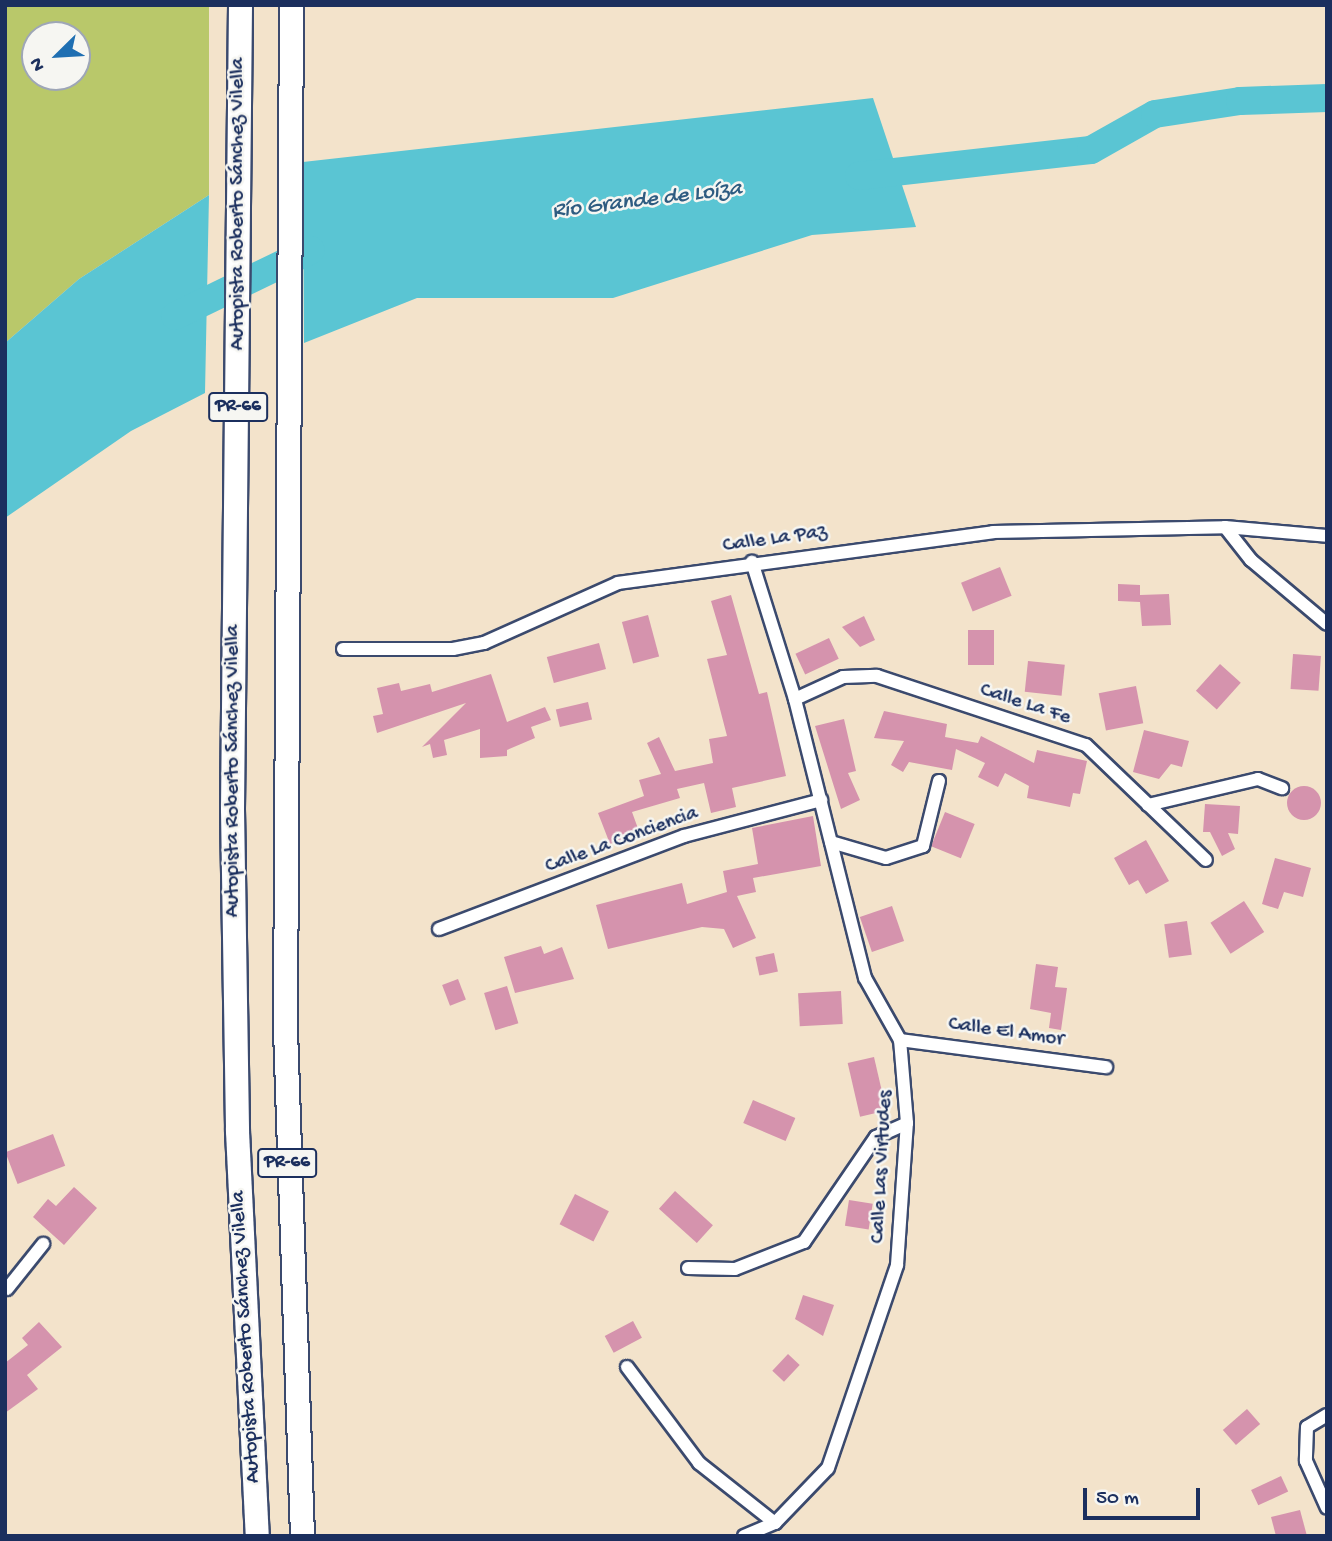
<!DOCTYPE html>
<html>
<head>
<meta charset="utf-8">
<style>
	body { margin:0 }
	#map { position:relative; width:1332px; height:1541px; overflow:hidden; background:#f3e3cb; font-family:"Gochi Hand",sans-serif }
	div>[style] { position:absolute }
	.green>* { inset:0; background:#b9c86a }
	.water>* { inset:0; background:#5ac5d3 }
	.river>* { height:28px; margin:-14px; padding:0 14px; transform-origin:14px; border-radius:14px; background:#5ac5d3 }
	.building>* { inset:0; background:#d593ad; transform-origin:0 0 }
	.round { border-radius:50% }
	.roads { filter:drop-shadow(2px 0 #3b4a6e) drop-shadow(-2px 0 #3b4a6e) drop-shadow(0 2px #3b4a6e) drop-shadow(0 -2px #3b4a6e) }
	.street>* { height:12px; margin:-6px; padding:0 6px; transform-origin:6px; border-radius:6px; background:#fff }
	.highway>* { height:23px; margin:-11.5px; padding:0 11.5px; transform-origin:11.5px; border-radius:11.5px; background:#fff }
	span { translate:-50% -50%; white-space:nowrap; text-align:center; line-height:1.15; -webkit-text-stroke:5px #f6f6f2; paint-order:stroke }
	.shield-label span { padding:2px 5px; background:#f6f6f2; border:2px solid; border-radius:5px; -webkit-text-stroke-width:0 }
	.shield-label { font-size:19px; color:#1b2f5e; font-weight:700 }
	.street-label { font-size:21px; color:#1b2f5e }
	.water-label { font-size:23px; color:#2e5c81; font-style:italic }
	.frame { position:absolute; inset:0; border:7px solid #1b2f5e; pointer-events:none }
	.north { position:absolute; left:21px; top:21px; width:70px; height:70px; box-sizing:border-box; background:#f6f6f2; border:2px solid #9ea6b7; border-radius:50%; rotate:246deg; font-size:19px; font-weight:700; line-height:28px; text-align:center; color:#1b2f5e }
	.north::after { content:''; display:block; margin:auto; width:24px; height:32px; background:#1f6fb2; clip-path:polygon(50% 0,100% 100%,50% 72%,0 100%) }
	.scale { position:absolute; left:1083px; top:1488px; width:117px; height:32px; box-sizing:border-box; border:4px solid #1b2f5e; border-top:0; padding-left:9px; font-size:21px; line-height:24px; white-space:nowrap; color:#1b2f5e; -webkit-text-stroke:5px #f6f6f2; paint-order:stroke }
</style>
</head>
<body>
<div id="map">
	<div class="green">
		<i style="clip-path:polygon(evenodd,5px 5px,209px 5px,209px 195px,79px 279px,5px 343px,5px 5px,35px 35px,77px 35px,77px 77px,35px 77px,35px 35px)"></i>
	</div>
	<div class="water">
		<i style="clip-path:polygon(873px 98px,916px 227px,812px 235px,613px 298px,417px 298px,304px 343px,303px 162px)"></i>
		<i style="clip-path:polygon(209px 195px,205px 393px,131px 431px,5px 518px,5px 343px,79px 279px)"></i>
	</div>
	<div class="river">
		<i style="left:859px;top:176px;width:233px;rotate:-6.4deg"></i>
		<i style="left:1091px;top:150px;width:73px;rotate:-29.4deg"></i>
		<i style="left:1155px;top:114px;width:86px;rotate:-8.7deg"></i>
		<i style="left:1240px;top:101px;width:87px;rotate:-2deg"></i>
		<i style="left:175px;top:316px;width:151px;rotate:-25.9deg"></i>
	</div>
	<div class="building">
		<i style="left:1000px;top:567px;width:31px;height:42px;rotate:68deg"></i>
		<i style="clip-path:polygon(1118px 584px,1140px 585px,1140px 595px,1169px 594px,1171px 625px,1142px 626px,1140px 602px,1118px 601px)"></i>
		<i style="clip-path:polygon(731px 595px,759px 694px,767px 692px,786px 776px,732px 788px,736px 807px,711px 813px,704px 783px,677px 789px,680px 798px,632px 812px,640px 834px,610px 844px,598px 813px,644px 796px,639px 780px,661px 774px,647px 743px,659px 737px,675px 771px,713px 763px,709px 739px,727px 736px,707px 659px,727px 655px,711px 601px)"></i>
		<i style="left:648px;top:615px;width:43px;height:27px;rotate:75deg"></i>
		<i style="clip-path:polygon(864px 616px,875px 640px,860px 647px,842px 627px)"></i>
		<i style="left:968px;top:630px;width:26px;height:35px"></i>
		<i style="left:829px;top:638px;width:23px;height:37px;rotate:65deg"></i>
		<i style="left:599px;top:643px;width:27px;height:54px;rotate:75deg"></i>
		<i style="left:1293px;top:654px;width:28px;height:35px;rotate:4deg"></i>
		<i style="left:1028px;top:661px;width:37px;height:31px;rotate:6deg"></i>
		<i style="left:1220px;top:664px;width:28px;height:36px;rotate:42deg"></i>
		<i style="clip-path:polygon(491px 674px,507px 722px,545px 707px,551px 720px,531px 727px,535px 738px,507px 750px,507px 756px,480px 758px,480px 729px,444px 740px,447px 755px,433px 758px,430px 744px,422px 747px,466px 703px,377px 733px,373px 716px,383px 714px,377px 688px,399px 683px,401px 691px,430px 684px,432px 692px)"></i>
		<i style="left:1136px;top:686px;width:38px;height:38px;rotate:79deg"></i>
		<i style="left:588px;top:702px;width:18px;height:33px;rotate:77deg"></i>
		<i style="clip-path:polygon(884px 711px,947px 724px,945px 737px,978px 743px,981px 736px,1034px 763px,1037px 750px,1087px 761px,1080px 794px,1073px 793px,1070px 807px,1027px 798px,1029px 786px,1005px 773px,998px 787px,978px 777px,985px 763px,956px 749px,952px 770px,909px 762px,903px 772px,891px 765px,904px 741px,874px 738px)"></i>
		<i style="clip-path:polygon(844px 719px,856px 771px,848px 773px,860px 800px,841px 809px,815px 726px)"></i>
		<i style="clip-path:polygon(1144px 730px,1189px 741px,1182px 767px,1171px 764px,1159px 779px,1133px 772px)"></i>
		<i class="round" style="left:1287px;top:786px;width:34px;height:34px"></i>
		<i style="clip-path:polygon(1205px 804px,1240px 806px,1238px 834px,1228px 833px,1235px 849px,1222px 856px,1210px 832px,1203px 832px)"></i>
		<i style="left:945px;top:812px;width:32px;height:37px;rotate:22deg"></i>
		<i style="clip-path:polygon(813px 816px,821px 866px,753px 878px,756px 892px,737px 896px,756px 938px,733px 948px,724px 929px,702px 927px,608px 949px,596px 905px,682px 883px,687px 904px,727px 892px,723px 871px,758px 864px,752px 828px)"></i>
		<i style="clip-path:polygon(1146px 840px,1169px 881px,1146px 894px,1138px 880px,1129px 885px,1114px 858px)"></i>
		<i style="clip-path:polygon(1275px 858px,1311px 868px,1303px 897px,1284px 892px,1278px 909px,1262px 904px)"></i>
		<i style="left:1244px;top:901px;width:37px;height:40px;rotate:57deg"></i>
		<i style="left:892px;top:906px;width:37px;height:34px;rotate:71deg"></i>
		<i style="left:1187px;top:921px;width:34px;height:23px;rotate:82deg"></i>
		<i style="clip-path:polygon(541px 946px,544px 954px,562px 947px,574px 979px,515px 993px,504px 957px)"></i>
		<i style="left:774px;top:953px;width:19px;height:19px;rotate:78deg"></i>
		<i style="clip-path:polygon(1036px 964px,1058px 967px,1055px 987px,1067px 988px,1061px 1030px,1049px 1028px,1051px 1013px,1030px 1009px)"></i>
		<i style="left:458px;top:979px;width:22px;height:17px;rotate:69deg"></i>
		<i style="left:507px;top:986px;width:39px;height:24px;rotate:73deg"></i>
		<i style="left:841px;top:991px;width:33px;height:43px;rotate:87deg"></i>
		<i style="left:874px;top:1057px;width:55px;height:27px;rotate:77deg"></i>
		<i style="left:753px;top:1100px;width:46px;height:25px;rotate:23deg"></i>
		<i style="left:53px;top:1134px;width:34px;height:51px;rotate:69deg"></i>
		<i style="clip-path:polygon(74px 1187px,97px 1208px,64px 1245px,33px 1217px,48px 1199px,56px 1206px)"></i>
		<i style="left:675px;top:1191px;width:51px;height:24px;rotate:42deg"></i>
		<i style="left:575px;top:1194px;width:38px;height:34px;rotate:27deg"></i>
		<i style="left:849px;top:1200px;width:24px;height:26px;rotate:9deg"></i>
		<i style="clip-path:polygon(803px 1295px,834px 1305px,823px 1336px,795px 1319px)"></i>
		<i style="left:633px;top:1321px;width:19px;height:32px;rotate:62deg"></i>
		<i style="clip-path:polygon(39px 1322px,62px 1347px,27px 1375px,38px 1389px,5px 1413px,5px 1363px,28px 1345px,22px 1338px)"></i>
		<i style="left:788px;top:1354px;width:16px;height:23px;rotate:43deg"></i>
		<i style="left:1247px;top:1409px;width:20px;height:32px;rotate:49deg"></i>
		<i style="left:1281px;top:1476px;width:17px;height:33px;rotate:65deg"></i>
		<i style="clip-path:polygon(1300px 1510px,1307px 1536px,1276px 1536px,1271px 1517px)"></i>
	</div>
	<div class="roads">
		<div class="street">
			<i style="left:1225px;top:527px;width:42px;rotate:51.8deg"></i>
			<i style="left:1251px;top:560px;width:99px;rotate:40.1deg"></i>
			<i style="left:343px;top:649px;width:110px"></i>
			<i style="left:453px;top:649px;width:32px;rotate:-11deg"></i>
			<i style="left:484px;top:643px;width:147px;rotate:-24.1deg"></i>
			<i style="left:618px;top:583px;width:378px;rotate:-7.7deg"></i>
			<i style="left:993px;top:532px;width:232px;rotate:-1.2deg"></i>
			<i style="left:1225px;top:527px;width:102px;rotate:5deg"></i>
			<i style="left:795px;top:699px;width:53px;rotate:-24.6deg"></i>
			<i style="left:843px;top:677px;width:34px;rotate:-2deg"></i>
			<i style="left:877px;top:676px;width:220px;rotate:18.3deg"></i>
			<i style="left:1086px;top:745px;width:166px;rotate:43.8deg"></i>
			<i style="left:1148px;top:805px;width:113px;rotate:-13.3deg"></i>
			<i style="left:1258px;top:779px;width:26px;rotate:21deg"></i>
			<i style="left:831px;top:842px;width:57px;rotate:16.2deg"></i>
			<i style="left:886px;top:858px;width:39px;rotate:-18deg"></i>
			<i style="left:923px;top:846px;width:67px;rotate:-76.2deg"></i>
			<i style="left:439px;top:929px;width:262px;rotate:-20.8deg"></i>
			<i style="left:684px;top:836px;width:142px;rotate:-14.7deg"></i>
			<i style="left:900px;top:1040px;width:208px;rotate:7.5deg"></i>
			<i style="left:688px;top:1268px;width:47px;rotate:1.2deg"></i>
			<i style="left:735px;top:1269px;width:74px;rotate:-21.4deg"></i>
			<i style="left:804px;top:1242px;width:127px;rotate:-55.6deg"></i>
			<i style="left:876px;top:1137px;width:34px;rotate:-24deg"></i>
			<i style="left:7px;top:1289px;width:58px;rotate:-51.3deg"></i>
			<i style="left:627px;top:1367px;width:120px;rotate:53.1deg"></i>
			<i style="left:699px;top:1463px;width:97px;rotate:38.3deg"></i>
			<i style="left:1327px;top:1415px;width:23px;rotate:149deg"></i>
			<i style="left:1307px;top:1427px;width:34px;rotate:92deg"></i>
			<i style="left:1306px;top:1461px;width:51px;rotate:65.9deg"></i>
			<i style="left:744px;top:1536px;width:34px;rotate:-23deg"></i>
			<i style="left:775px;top:1523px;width:76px;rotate:-46.1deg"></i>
			<i style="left:828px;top:1468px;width:214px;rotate:-71.2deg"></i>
			<i style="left:897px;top:1265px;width:142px;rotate:-86deg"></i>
			<i style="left:907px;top:1123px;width:83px;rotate:-94.8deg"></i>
			<i style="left:900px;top:1040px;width:71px;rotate:-119.4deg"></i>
			<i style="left:865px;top:978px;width:288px;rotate:-104.1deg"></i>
			<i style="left:795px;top:699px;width:144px;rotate:-107.4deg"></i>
		</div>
		<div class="highway">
			<i style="left:240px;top:5px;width:804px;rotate:90.57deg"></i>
			<i style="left:232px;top:809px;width:322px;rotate:89.1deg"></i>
			<i style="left:237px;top:1131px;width:405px;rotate:87.2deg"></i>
			<i style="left:291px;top:5px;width:1024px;rotate:90.34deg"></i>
			<i style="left:285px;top:1029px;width:507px;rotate:88.08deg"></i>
		</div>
	</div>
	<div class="shield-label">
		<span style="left:238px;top:407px">PR-66</span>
		<span style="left:287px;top:1163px">PR-66</span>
	</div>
	<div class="street-label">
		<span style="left:239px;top:204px;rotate:-90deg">Autopista Roberto Sánchez Vilella</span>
		<span style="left:775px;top:540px;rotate:-8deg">Calle La Paz</span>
		<span style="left:1025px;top:705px;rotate:18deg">Calle La Fe</span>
		<span style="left:234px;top:771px;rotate:-90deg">Autopista Roberto Sánchez Vilella</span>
		<span style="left:622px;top:841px;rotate:-20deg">Calle La Conciencia</span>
		<span style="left:1006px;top:1033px;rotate:8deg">Calle El Amor</span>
		<span style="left:883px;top:1167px;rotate:-87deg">Calle Las Virtudes</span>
		<span style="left:247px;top:1337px;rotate:-93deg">Autopista Roberto Sánchez Vilella</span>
	</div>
	<div class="water-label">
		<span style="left:647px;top:201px;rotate:-7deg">Río Grande de Loíza</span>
	</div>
	<div class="frame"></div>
	<div class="north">N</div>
	<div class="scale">50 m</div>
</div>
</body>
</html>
